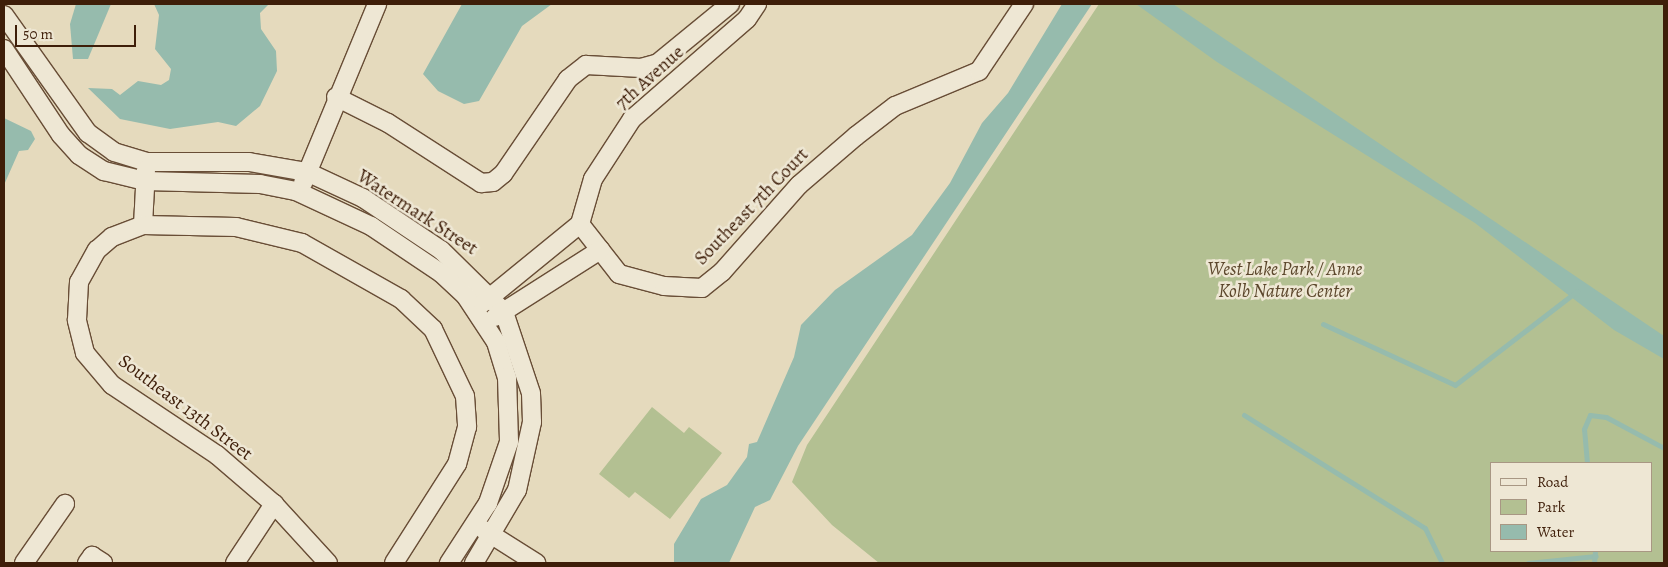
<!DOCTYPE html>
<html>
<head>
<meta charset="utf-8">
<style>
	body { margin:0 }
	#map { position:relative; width:1668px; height:567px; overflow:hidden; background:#e5dabd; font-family:Alegreya,serif }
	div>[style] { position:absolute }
	.green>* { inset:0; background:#b3c092 }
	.water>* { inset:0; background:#96bbad }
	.stream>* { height:5px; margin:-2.5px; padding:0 2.5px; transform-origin:2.5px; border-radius:2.5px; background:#96bbad }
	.roads { filter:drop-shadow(1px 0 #684d36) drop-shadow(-1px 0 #684d36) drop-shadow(0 1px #684d36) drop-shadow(0 -1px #684d36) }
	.street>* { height:18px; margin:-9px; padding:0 9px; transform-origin:9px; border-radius:9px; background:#eee7d4 }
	span { translate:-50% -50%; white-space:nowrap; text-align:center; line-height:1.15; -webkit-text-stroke:5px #eee7d4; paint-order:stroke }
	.street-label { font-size:19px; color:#3e1e09 }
	.park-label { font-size:19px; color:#5b462b; font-style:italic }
	.frame { position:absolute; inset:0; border:5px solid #3e1e09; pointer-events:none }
	.legend { position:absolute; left:1490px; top:462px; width:162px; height:90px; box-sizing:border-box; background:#eee7d4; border:1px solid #a89783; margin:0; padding:6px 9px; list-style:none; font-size:15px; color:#3e1e09 }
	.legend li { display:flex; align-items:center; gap:10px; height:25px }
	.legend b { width:25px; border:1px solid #a89783 }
	.scale { position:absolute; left:15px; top:25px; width:121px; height:22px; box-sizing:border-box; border:2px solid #3e1e09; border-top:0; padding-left:6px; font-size:15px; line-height:18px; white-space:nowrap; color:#3e1e09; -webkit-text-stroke:4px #eee7d4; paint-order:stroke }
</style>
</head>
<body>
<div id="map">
	<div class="green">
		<i style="clip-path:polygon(evenodd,1099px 4px,1664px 4px,1664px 563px,879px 563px,832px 525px,792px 482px,807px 445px,1099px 4px,1492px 463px,1652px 463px,1652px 551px,1492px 551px,1492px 463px)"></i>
		<i style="clip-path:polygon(652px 407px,684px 433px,689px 427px,722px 453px,670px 519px,635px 492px,629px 498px,599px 474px)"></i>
	</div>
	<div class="water">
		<i style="clip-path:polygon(76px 4px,111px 4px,88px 59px,73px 59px,70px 24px)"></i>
		<i style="clip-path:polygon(154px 4px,269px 4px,260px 13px,261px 29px,276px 51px,277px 71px,260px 106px,236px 126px,218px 122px,170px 129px,120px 119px,88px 88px,112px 89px,120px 95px,138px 81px,161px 85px,169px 80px,171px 69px,155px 49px,159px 15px)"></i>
		<i style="clip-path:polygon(462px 4px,552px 4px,522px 26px,479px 101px,464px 104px,438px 91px,423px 74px)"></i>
		<i style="clip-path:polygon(1062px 4px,1092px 4px,798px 446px,770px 500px,755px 507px,729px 563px,674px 563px,674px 544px,701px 499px,727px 485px,747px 457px,749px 444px,757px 442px,794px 357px,801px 325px,835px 290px,912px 235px,950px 183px,982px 123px,1008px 93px)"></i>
		<i style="clip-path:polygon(1136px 4px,1173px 4px,1664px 336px,1664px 359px,1614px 330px,1475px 223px,1217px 62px)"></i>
		<i style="clip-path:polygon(4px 118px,31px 131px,35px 139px,28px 150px,19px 151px,4px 185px)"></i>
	</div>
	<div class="stream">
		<i style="left:1323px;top:324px;width:145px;rotate:24.8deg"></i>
		<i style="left:1455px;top:385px;width:154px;rotate:-37.6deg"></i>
		<i style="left:1244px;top:415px;width:213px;rotate:32deg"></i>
		<i style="left:1425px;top:528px;width:39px;rotate:64deg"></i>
		<i style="left:1587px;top:463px;width:34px;rotate:-95deg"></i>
		<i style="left:1584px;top:429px;width:15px;rotate:-67deg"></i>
		<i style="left:1590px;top:415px;width:16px;rotate:7deg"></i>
		<i style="left:1606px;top:417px;width:66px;rotate:28.1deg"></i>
		<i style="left:1528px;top:563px;width:68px;rotate:-5.9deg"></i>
		<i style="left:1594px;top:563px;width:12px;rotate:-85deg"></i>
	</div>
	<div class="roads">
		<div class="street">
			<i style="left:4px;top:15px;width:145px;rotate:54.6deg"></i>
			<i style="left:88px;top:133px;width:32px;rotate:36deg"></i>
			<i style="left:114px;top:152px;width:34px;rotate:17deg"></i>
			<i style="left:146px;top:162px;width:103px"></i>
			<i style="left:249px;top:162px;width:59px;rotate:9.8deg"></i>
			<i style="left:307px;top:172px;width:62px;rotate:24.9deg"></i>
			<i style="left:363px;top:198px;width:94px;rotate:33.7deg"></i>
			<i style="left:441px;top:250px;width:88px;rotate:44.5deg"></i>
			<i style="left:504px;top:312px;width:85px;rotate:71.6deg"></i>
			<i style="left:531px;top:393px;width:29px;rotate:88deg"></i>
			<i style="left:532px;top:422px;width:70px;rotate:102.4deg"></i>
			<i style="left:517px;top:490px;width:85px;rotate:120.5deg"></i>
			<i style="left:4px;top:49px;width:103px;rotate:56.5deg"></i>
			<i style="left:61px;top:135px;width:27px;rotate:48deg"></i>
			<i style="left:79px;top:155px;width:30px;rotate:33deg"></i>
			<i style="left:104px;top:171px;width:42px;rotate:13.7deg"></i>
			<i style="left:145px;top:181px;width:115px;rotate:1.5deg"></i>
			<i style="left:260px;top:184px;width:37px;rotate:11deg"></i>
			<i style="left:296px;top:191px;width:83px;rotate:25deg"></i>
			<i style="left:371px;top:226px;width:84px;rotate:33.9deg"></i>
			<i style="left:441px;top:273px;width:33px;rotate:43deg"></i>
			<i style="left:465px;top:295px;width:56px;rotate:56.6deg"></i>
			<i style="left:496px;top:342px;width:37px;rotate:73deg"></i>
			<i style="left:507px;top:377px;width:65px;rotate:88.2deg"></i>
			<i style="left:509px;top:442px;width:65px;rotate:109deg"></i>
			<i style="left:488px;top:503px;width:72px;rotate:123deg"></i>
			<i style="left:336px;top:97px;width:58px;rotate:26.6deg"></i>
			<i style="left:388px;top:123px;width:111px;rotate:32.8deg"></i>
			<i style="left:481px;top:183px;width:12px;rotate:-5deg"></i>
			<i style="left:493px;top:182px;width:13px;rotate:-39deg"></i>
			<i style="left:503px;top:174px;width:115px;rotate:-55.6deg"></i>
			<i style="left:568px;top:79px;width:23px;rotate:-38deg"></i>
			<i style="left:586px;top:65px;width:55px;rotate:3.1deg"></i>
			<i style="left:641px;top:68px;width:18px;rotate:-16deg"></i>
			<i style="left:658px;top:63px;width:93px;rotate:-39.3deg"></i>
			<i style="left:303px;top:183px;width:194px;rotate:-67.5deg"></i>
			<i style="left:580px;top:224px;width:63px;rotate:52deg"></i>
			<i style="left:619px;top:274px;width:47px;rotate:14.9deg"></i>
			<i style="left:664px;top:286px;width:38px;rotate:3deg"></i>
			<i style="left:702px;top:288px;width:26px;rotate:-39deg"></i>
			<i style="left:722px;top:272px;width:116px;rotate:-48.5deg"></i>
			<i style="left:799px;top:185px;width:75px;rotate:-40.7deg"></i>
			<i style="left:856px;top:136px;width:49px;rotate:-37.6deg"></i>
			<i style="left:895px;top:106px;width:91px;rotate:-22.6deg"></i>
			<i style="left:979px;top:71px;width:81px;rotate:-56.1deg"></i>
			<i style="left:580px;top:224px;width:47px;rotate:-73.9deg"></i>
			<i style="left:593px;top:179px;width:72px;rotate:-57deg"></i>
			<i style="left:632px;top:119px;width:152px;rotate:-41deg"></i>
			<i style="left:747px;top:19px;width:18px;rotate:-56deg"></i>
			<i style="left:143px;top:225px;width:55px;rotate:-86.9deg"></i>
			<i style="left:483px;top:303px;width:125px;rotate:-39.2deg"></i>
			<i style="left:495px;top:317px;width:125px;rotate:-32.5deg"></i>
			<i style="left:484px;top:530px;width:62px;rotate:32.4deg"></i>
			<i style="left:24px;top:563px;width:72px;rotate:-55.2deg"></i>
			<i style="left:87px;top:563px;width:9px;rotate:-54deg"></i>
			<i style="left:92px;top:556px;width:13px;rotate:32deg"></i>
			<i style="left:235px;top:563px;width:71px;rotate:-56.5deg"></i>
			<i style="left:328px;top:563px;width:80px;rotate:-132.5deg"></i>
			<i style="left:274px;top:504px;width:75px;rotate:-139.3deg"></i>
			<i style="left:217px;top:455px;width:126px;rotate:-146.3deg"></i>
			<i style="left:112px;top:385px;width:42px;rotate:-130.2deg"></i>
			<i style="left:85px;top:353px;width:34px;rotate:-104deg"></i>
			<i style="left:77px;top:320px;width:38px;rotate:-87deg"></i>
			<i style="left:79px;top:282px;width:37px;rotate:-61deg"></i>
			<i style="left:97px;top:250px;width:20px;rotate:-41deg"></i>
			<i style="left:112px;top:237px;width:33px;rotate:-21deg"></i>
			<i style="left:143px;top:225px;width:93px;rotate:1.2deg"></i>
			<i style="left:236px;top:227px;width:68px;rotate:13.6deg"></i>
			<i style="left:302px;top:243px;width:114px;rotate:29.5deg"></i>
			<i style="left:401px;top:299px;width:44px;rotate:43.2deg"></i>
			<i style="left:433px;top:329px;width:74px;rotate:64.5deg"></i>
			<i style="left:465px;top:396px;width:31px;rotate:86deg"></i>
			<i style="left:467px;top:427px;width:38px;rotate:105deg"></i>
			<i style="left:457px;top:464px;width:117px;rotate:122.5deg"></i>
		</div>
	</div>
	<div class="street-label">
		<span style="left:650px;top:78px;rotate:-42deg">7th Avenue</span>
		<span style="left:752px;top:207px;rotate:-46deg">Southeast 7th Court</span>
		<span style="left:417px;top:213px;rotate:33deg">Watermark Street</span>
		<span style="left:185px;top:408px;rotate:37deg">Southeast 13th Street</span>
	</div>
	<div class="park-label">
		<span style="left:1285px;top:281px">West Lake Park / Anne<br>Kolb Nature Center</span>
	</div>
	<div class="frame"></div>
	<ul class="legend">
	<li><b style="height:6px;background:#eee7d4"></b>Road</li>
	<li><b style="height:14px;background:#b3c092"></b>Park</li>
	<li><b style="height:14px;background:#96bbad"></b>Water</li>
	</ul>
	<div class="scale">50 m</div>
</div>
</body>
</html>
